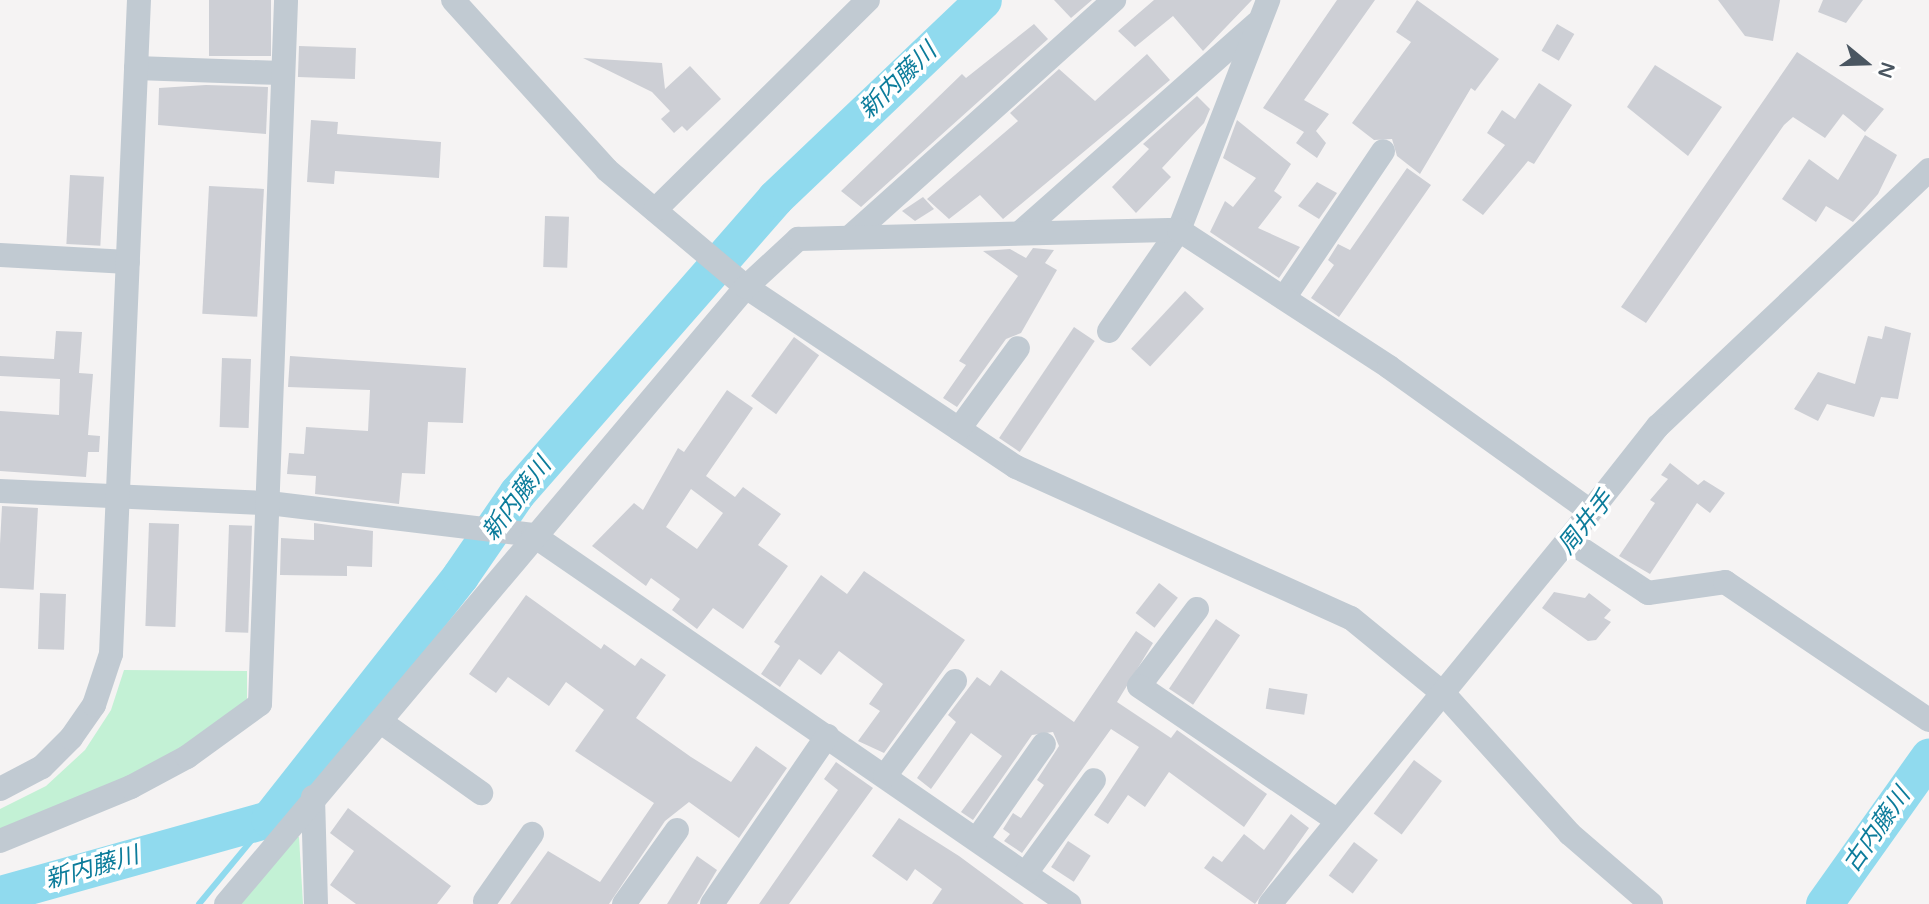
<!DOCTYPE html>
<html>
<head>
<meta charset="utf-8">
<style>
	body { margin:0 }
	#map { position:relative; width:1929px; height:904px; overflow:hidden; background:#f5f3f3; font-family:"Varela Round","Noto Sans JP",sans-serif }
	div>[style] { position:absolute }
	.green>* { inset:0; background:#c3f1d5 }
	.stream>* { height:6px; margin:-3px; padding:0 3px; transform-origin:3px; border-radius:3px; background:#90daee }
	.river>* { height:37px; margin:-18.5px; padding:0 18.5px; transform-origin:18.5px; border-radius:18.5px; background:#90daee }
	.building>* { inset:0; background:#cdcfd5; transform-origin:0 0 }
	.minor>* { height:24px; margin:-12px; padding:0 12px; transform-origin:12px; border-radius:12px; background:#c1cad2 }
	span { translate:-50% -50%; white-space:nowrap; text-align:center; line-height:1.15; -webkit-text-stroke:7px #fff; paint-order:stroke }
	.water-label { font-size:24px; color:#0c7c9b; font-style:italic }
	.north { position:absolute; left:1831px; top:28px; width:70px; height:70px; -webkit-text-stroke:5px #fff; paint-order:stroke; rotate:109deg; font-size:19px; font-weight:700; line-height:28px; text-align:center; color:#4a5661 }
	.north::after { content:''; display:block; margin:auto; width:24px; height:32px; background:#4a5661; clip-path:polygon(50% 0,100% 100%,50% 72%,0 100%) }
</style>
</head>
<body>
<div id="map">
	<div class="green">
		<i style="clip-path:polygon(124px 670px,247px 671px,247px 702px,185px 751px,0 834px,0 809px,46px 786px,85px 750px,111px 710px)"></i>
		<i style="clip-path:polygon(299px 837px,303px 904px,236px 904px,289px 838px)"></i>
	</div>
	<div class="stream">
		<i style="left:199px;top:904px;width:110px;rotate:-50.5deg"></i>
	</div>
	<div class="river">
		<i style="left:0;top:894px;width:279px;rotate:-15.6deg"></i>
		<i style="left:269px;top:819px;width:309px;rotate:-51.8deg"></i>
		<i style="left:460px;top:576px;width:101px;rotate:-55.5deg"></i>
		<i style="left:517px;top:493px;width:392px;rotate:-48.8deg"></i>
		<i style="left:775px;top:198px;width:287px;rotate:-43.6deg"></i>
		<i style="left:1824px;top:904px;width:181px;rotate:-54.6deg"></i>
	</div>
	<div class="building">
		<i style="left:209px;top:0;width:62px;height:56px"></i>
		<i style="clip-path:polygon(1054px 0,1092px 0,1071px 18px)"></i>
		<i style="clip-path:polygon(1154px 0,1252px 0,1203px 51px,1173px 16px,1135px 47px,1118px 31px)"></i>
		<i style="clip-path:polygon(1337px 0,1375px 0,1304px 100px,1329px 114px,1316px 131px,1326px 143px,1317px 158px,1296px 143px,1304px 132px,1263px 108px)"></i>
		<i style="clip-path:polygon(1417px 0,1499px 59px,1475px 91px,1471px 88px,1420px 174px,1397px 156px,1392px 139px,1374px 140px,1352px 123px,1411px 42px,1396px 32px)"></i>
		<i style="clip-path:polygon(1718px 0,1780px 0,1773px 41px,1745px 36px)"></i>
		<i style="clip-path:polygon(1823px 0,1863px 0,1846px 23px,1818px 12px)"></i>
		<i style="clip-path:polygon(1034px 24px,1048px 39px,861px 207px,841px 191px,962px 74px,966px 78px)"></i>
		<i style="left:1557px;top:24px;width:20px;height:31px;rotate:30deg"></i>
		<i style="left:299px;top:46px;width:57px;height:31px;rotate:2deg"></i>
		<i style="clip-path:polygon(1797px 52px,1884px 109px,1865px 132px,1843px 114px,1825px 138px,1793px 117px,1784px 125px,1646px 323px,1621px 307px)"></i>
		<i style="clip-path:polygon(1147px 54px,1170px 80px,1003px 219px,980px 195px,949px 219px,927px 199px,1018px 121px,1010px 113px,1059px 69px,1095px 101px)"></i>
		<i style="clip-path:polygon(583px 58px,662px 63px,665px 89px,690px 66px,721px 99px,687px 131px,682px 126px,674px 133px,661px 119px,670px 111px,652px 92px)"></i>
		<i style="clip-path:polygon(1655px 65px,1722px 107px,1688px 156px,1627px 107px)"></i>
		<i style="clip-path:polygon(1539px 83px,1572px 105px,1534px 164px,1528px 161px,1483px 215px,1462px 200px,1505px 145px,1487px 133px,1502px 110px,1515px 119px)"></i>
		<i style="clip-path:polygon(206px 85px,268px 87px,266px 134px,158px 125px,159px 88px)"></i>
		<i style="clip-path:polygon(1197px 96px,1210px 109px,1204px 123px,1162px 168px,1171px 177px,1136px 213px,1112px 187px,1149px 149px,1143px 144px)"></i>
		<i style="clip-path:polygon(311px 120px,338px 122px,337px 134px,441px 142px,439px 178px,335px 171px,334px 184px,307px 182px)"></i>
		<i style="clip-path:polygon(1237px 120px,1291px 164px,1274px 191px,1282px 197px,1258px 228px,1300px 247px,1279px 278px,1210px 232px,1225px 201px,1233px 207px,1256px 178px,1223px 158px)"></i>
		<i style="clip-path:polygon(1865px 135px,1897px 155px,1878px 194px,1853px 222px,1826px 206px,1816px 222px,1782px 199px,1809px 159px,1838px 180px)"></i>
		<i style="clip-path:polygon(1407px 168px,1431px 185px,1339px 317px,1311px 298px,1334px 265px,1328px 260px,1338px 244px,1350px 250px)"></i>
		<i style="left:70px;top:175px;width:34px;height:69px;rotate:3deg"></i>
		<i style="clip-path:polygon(1317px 182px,1337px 193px,1319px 219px,1298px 206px)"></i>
		<i style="left:209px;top:186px;width:55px;height:128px;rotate:3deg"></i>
		<i style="clip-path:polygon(923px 197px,934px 209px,915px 221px,902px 211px)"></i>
		<i style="left:545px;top:216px;width:24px;height:51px;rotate:2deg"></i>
		<i style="clip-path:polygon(1033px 248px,1054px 250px,1045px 263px,1057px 270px,1021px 333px,1006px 339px,957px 407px,943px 398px,966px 365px,959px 361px,1018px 276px,983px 251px,1010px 249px,1026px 258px)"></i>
		<i style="left:1185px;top:291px;width:26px;height:79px;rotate:43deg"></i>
		<i style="clip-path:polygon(1885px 326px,1911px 333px,1898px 399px,1881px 397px,1874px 417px,1827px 404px,1818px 421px,1794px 409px,1818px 372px,1855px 384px,1868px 336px,1882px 339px)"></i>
		<i style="left:1074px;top:327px;width:25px;height:134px;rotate:34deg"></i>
		<i style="clip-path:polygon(56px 331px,82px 332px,79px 373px,93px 374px,88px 435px,100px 436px,99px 452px,88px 452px,86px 477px,0 471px,0 411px,59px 415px,60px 379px,0 376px,0 356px,54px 359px)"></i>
		<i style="left:794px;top:337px;width:31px;height:73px;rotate:36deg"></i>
		<i style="clip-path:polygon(290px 356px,466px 368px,463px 423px,428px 422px,425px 474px,402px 473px,399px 504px,315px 494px,316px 476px,287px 474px,289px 453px,304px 454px,306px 427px,368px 431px,370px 390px,288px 387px)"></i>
		<i style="left:222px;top:358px;width:29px;height:69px;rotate:2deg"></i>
		<i style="clip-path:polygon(evenodd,727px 390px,753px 408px,706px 476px,735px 497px,743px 487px,781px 514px,758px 545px,788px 566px,743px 629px,713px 608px,697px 629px,672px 610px,680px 599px,651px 578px,646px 586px,592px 546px,634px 503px,643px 510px,678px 448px,684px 452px,727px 390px,691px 489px,723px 513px,697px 549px,666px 527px,691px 489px)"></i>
		<i style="clip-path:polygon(1670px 463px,1698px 485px,1704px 480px,1725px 493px,1710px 513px,1697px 503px,1650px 574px,1619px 556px,1655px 503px,1650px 500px,1668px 479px,1661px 475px)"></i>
		<i style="left:2px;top:506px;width:36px;height:82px;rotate:3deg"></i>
		<i style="left:149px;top:523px;width:30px;height:103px;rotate:2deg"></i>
		<i style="clip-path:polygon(314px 523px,373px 531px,372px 567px,347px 566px,347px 576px,280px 575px,281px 538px,314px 540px)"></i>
		<i style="left:229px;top:525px;width:23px;height:107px;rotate:2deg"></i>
		<i style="clip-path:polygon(864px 571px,965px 640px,884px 753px,858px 741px,880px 711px,869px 704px,883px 684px,839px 651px,821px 675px,799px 659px,780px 687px,761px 674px,780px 646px,774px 642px,821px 575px,847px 594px)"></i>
		<i style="left:1159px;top:583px;width:24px;height:38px;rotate:38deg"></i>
		<i style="clip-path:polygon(1554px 592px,1585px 598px,1589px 593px,1611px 610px,1604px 618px,1611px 622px,1596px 640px,1588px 641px,1542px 608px)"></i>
		<i style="left:40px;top:593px;width:26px;height:56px;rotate:2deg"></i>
		<i style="clip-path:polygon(526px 595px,601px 649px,604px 644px,635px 666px,641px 658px,666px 675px,636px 718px,691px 757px,731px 782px,756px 746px,787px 768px,739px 838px,689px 802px,665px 821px,609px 904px,510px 904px,548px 851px,600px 882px,654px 803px,575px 751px,604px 710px,566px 682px,549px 706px,508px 677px,496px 693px,469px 674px)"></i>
		<i style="left:1216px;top:619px;width:29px;height:84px;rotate:34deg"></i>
		<i style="clip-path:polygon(1136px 631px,1153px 643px,1117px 702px,1171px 738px,1177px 730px,1267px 794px,1244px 827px,1169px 772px,1145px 807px,1128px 795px,1108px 824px,1094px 815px,1139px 747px,1111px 729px,1022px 853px,1004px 841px,1010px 834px,1003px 829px,1013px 813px,1021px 818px,1044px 785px,1037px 780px,1059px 746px,1053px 732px,1032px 735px,973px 820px,961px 812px,1002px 756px,971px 733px,931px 789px,917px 778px,956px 722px,948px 715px,977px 677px,990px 686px,1001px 670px,1074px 722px)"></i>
		<i style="left:1269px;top:688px;width:39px;height:21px;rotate:9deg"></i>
		<i style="left:1414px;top:760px;width:35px;height:67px;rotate:37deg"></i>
		<i style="clip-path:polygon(836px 762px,873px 788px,789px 904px,759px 904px,838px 790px,824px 779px)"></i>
		<i style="clip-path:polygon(348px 808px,451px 886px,437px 904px,356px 904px,330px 885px,354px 851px,330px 833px)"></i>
		<i style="clip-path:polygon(1291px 814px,1309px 828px,1255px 904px,1204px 868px,1213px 856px,1222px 862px,1244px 834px,1264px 850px)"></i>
		<i style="clip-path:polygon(899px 818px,959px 856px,1024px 904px,932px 904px,942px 889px,915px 869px,907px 881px,872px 856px)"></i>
		<i style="left:1068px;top:841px;width:27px;height:31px;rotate:33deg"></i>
		<i style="left:1354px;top:842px;width:30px;height:42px;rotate:37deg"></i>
		<i style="clip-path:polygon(697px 856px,717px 870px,697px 904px,667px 904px)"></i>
	</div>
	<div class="minor">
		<i style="left:453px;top:0;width:229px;rotate:47.8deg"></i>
		<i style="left:607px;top:170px;width:182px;rotate:40.1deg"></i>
		<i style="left:746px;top:287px;width:324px;rotate:33.7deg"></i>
		<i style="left:1016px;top:467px;width:367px;rotate:24.3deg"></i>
		<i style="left:1351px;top:618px;width:120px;rotate:39.3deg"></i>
		<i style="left:1444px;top:694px;width:188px;rotate:48deg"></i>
		<i style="left:1570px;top:834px;width:107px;rotate:40.8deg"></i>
		<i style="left:136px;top:68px;width:146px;rotate:2deg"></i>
		<i style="left:1929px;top:170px;width:373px;rotate:136.6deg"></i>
		<i style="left:1658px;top:426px;width:145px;rotate:128.3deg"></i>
		<i style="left:1568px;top:540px;width:96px;rotate:33.5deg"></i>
		<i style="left:1648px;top:593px;width:78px;rotate:-8.1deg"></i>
		<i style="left:1725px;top:582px;width:246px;rotate:34.1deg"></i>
		<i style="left:655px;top:210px;width:299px;rotate:-44.6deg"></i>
		<i style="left:1022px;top:231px;width:314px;rotate:-41.5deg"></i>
		<i style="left:850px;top:237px;width:355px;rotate:-41.9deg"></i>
		<i style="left:0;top:255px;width:128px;rotate:3.1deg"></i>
		<i style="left:1284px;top:298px;width:177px;rotate:-56deg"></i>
		<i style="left:1109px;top:331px;width:123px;rotate:-55.3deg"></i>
		<i style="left:1179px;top:230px;width:247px;rotate:-68.8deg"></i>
		<i style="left:959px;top:429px;width:100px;rotate:-53.9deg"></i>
		<i style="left:0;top:491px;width:269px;rotate:2.6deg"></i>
		<i style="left:269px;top:503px;width:266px;rotate:6.9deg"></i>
		<i style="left:533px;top:535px;width:651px;rotate:34.54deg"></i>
		<i style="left:1197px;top:609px;width:96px;rotate:127deg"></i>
		<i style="left:1139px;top:686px;width:240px;rotate:34.2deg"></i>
		<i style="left:381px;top:722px;width:123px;rotate:35.4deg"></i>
		<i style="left:885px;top:776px;width:118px;rotate:-53.6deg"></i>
		<i style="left:0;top:789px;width:47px;rotate:-27.6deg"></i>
		<i style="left:42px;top:767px;width:41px;rotate:-45deg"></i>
		<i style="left:71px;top:738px;width:40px;rotate:-55.1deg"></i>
		<i style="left:94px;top:705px;width:54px;rotate:-71.6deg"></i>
		<i style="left:111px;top:654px;width:655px;rotate:-87.55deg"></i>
		<i style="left:313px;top:797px;width:107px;rotate:88.4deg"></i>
		<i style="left:977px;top:839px;width:116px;rotate:-54.8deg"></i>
		<i style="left:0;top:841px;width:142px;rotate:-22.4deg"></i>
		<i style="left:131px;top:787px;width:64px;rotate:-28.2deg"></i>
		<i style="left:187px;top:757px;width:90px;rotate:-36deg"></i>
		<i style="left:260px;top:704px;width:704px;rotate:-87.88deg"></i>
		<i style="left:1026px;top:873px;width:115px;rotate:-53.8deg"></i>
		<i style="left:485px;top:901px;width:82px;rotate:-55deg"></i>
		<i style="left:226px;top:904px;width:807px;rotate:-49.88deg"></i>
		<i style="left:746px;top:287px;width:71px;rotate:-42.7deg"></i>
		<i style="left:798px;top:239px;width:381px;rotate:-1.4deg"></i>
		<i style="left:1179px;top:230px;width:251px;rotate:33.1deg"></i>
		<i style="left:1389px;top:367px;width:247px;rotate:35.6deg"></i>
		<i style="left:624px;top:904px;width:91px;rotate:-54.4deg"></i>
		<i style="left:712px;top:904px;width:204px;rotate:-55.6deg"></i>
		<i style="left:1270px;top:904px;width:470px;rotate:-50.7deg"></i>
	</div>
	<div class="water-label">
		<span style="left:898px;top:81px;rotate:-44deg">新内藤川</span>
		<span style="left:517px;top:499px;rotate:-53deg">新内藤川</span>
		<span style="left:1586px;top:523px;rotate:-51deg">周井手</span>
		<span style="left:1877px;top:830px;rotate:-55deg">古内藤川</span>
		<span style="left:92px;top:868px;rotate:-16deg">新内藤川</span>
	</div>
	<div class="north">N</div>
</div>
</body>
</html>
